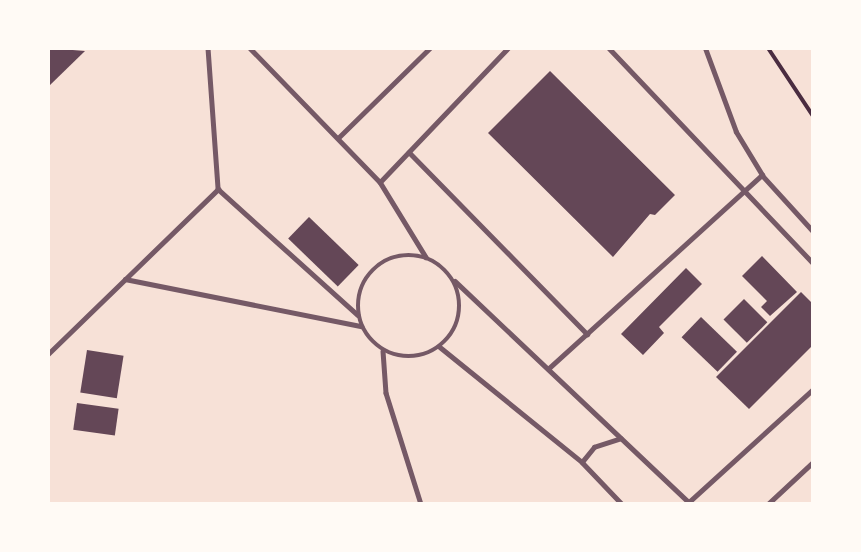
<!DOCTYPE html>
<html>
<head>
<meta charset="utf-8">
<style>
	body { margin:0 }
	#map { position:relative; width:861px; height:552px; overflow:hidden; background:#f7e1d7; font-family:"Nunito Sans",sans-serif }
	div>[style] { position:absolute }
	.building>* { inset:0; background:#644757; transform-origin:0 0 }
	.path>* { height:4px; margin:-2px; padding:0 2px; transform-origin:2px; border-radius:2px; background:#4a2c40 }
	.service>* { height:4.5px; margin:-2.25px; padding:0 2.25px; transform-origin:2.25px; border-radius:2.25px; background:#755966 }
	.service>.ring { margin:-2.25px; padding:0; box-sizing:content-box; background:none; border:4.5px solid #755966; border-radius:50% }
	span { translate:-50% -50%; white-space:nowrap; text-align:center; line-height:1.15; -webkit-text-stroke:6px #fffaf5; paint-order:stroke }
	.frame { position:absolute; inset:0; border:50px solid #fffaf5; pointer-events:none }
</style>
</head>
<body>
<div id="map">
	<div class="building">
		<i style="clip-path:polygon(48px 48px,85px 51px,48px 87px)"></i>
		<i style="clip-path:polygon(550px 71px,675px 195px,655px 215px,650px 214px,613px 257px,488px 133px)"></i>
		<i style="left:309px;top:217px;width:69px;height:30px;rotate:44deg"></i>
		<i style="clip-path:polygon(762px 256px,797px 292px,770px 316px,761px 307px,767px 301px,742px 276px)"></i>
		<i style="clip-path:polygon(686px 268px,702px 284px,659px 327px,664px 333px,643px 355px,621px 334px)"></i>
		<i style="clip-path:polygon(801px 292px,813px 304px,813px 345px,749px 409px,716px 377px)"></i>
		<i style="left:744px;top:299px;width:33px;height:29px;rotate:45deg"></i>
		<i style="left:701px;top:317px;width:50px;height:28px;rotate:44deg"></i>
		<i style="left:87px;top:350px;width:37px;height:43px;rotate:9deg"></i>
		<i style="left:77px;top:403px;width:42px;height:27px;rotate:8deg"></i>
	</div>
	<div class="path">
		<i style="left:768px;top:48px;width:82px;rotate:56.5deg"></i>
	</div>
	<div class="service">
		<i style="left:208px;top:48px;width:141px;rotate:85.9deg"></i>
		<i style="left:218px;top:189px;width:188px;rotate:42deg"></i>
		<i style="left:250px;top:48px;width:187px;rotate:45.9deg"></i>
		<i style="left:380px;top:182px;width:88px;rotate:58.5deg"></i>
		<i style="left:609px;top:48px;width:296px;rotate:46.5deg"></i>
		<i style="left:338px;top:138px;width:129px;rotate:-44.4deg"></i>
		<i style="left:409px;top:152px;width:255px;rotate:45.6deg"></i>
		<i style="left:762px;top:175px;width:76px;rotate:47.7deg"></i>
		<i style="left:380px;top:182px;width:185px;rotate:-46.3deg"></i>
		<i class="ring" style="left:358px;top:255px;width:97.5px;height:97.5px"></i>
		<i style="left:125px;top:279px;width:241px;rotate:11.3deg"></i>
		<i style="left:455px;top:281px;width:325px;rotate:43.4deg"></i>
		<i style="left:440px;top:347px;width:183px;rotate:39deg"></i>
		<i style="left:582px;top:462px;width:58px;rotate:46.4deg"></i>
		<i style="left:383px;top:351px;width:42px;rotate:85.9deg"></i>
		<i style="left:386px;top:393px;width:116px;rotate:72.5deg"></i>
		<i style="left:48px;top:354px;width:237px;rotate:-44.1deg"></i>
		<i style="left:548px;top:369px;width:289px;rotate:-42.2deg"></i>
		<i style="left:762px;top:175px;width:50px;rotate:-121.2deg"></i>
		<i style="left:736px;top:132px;width:90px;rotate:-110.3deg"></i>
		<i style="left:582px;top:462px;width:19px;rotate:-51deg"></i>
		<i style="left:594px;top:447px;width:28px;rotate:-18deg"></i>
		<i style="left:689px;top:502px;width:168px;rotate:-42.3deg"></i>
		<i style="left:768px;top:504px;width:62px;rotate:-43deg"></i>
	</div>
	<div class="frame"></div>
</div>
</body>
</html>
